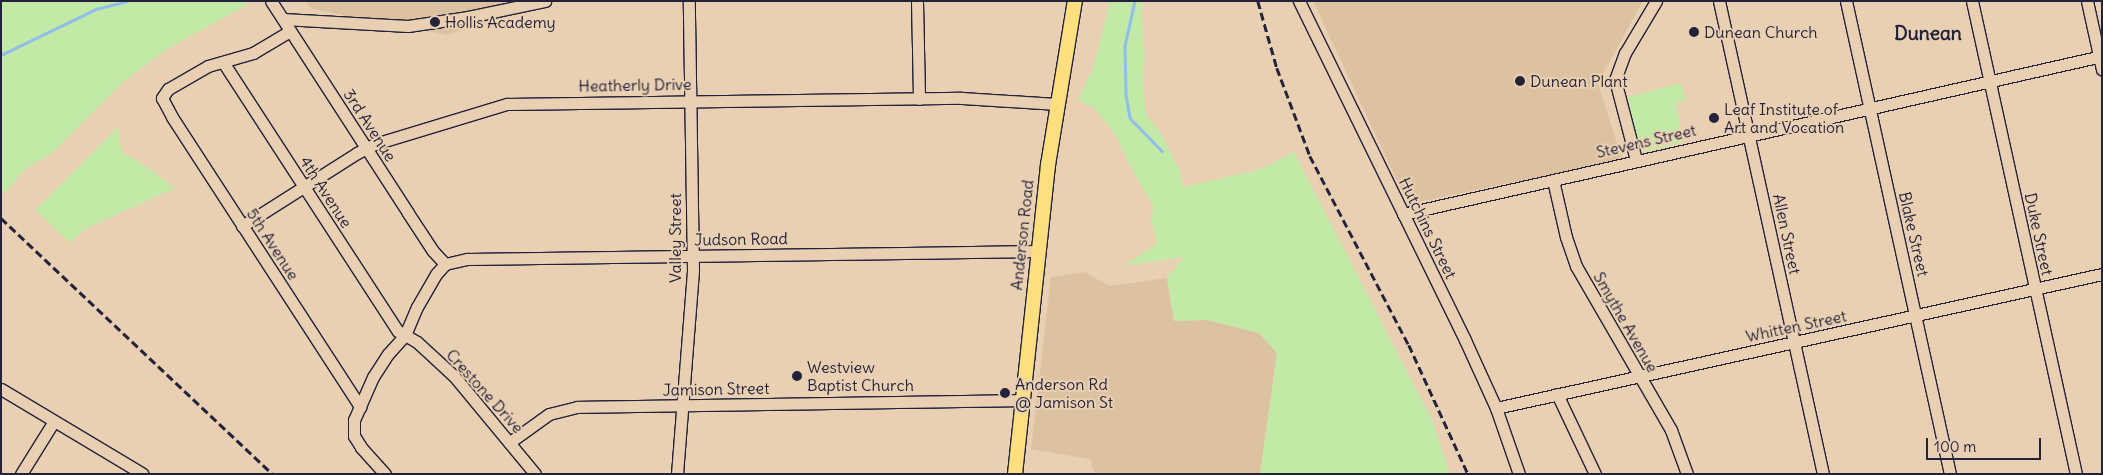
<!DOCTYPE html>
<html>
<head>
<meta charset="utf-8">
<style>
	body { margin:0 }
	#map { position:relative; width:2103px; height:475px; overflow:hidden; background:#ead0b2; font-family:Delius,sans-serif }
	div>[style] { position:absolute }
	.built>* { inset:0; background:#ddc2a2 }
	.green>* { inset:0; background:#c2eaa6 }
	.stream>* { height:2.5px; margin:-1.25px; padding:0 1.25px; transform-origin:1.25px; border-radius:1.25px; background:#90bfeb }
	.roads { filter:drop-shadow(1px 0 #22223b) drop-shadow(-1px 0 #22223b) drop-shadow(0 1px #22223b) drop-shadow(0 -1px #22223b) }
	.minor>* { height:11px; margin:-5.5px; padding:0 5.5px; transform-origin:5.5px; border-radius:5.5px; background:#ead0b2 }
	.major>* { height:14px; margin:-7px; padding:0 7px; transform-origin:7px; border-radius:7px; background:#fddf80 }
	.rail>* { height:2.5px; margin-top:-1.25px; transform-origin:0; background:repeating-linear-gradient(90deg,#22223b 0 8px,transparent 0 12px) }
	.dots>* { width:14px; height:14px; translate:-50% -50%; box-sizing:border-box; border:2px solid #ead0b2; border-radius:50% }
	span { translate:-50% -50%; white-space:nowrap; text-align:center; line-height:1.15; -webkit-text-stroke:4px #ead0b2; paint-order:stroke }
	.poi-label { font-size:16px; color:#22223b }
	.left { translate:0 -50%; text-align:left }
	.street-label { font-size:16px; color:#22223b }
	.quarter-label { font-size:19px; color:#22223b; font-weight:700 }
	.frame { position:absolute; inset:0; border:2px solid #22223b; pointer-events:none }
	.scale { position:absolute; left:1926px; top:438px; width:115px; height:22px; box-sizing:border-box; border:2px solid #22223b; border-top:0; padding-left:6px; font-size:15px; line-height:18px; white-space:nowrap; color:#22223b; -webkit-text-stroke:4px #ead0b2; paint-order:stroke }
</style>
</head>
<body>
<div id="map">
	<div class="built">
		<i style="clip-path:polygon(305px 1px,557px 1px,447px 35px,312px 9px)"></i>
		<i style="clip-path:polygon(1313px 1px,1643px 1px,1598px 83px,1622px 160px,1408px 204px)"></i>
		<i style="clip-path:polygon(1085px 272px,1109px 286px,1167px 278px,1174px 321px,1207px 320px,1259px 333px,1277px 353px,1260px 474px,1095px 474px,1090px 459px,1031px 449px,1051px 277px)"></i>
	</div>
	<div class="green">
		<i style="clip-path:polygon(1px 1px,249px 1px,245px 6px,167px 49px,122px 83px,52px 153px,23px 171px,6px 193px,1px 189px)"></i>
		<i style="clip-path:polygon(1110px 1px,1143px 1px,1141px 14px,1145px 54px,1143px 78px,1146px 115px,1158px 129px,1180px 170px,1183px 187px,1261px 169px,1294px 152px,1432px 420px,1450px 474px,1260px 474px,1277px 353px,1259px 333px,1207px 320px,1174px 321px,1167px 278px,1184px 257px,1123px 266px,1157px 244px,1151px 218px,1154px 208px,1128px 162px,1116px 135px,1094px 108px,1078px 100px,1093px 69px)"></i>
		<i style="clip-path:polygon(1681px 83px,1686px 100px,1676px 103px,1683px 142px,1644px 151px,1638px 147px,1628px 97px)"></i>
		<i style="clip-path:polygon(118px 127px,122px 152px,144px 165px,175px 188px,85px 229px,70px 243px,35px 210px)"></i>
	</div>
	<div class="stream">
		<i style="left:1135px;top:1px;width:46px;rotate:102.5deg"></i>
		<i style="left:1125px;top:46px;width:49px;rotate:88.8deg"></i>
		<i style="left:1126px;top:95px;width:23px;rotate:80deg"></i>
		<i style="left:1130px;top:118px;width:46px;rotate:45.9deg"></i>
		<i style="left:1px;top:55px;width:106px;rotate:-25.8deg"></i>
		<i style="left:96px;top:9px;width:32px;rotate:-14deg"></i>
	</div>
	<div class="roads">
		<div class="minor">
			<i style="left:271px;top:1px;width:252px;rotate:57.1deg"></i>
			<i style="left:408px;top:213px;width:45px;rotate:56.7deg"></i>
			<i style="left:433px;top:251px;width:18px;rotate:47deg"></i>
			<i style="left:917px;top:1px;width:98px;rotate:88.8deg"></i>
			<i style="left:1299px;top:1px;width:377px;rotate:63.9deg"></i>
			<i style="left:1465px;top:340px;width:75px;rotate:65.5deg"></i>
			<i style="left:1496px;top:408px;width:70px;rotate:70.8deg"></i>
			<i style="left:1719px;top:1px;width:484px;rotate:77.6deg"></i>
			<i style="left:1846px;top:1px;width:484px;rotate:77.6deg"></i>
			<i style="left:1972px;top:1px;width:484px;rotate:77.6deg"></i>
			<i style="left:2087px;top:1px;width:70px;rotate:77.6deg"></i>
			<i style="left:283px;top:19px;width:125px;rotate:3.2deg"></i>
			<i style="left:408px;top:26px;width:61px;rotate:-8.5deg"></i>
			<i style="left:468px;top:17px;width:79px;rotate:-11.7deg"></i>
			<i style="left:290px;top:31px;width:43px;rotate:149.3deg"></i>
			<i style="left:253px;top:53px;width:47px;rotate:163.9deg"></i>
			<i style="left:208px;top:66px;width:46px;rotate:150.1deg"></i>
			<i style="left:168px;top:89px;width:11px;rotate:124deg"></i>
			<i style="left:162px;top:98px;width:21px;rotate:62deg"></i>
			<i style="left:172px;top:117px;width:346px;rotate:57deg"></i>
			<i style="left:223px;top:62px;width:321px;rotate:57deg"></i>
			<i style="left:398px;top:331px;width:22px;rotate:30deg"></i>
			<i style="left:417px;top:342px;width:50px;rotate:42.6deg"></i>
			<i style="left:454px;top:376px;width:127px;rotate:50.4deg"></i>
			<i style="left:1636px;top:160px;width:83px;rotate:-104.7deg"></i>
			<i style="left:1615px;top:80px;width:29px;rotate:-70deg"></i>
			<i style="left:1625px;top:53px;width:61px;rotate:-59.2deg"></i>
			<i style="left:1553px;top:180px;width:58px;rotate:77.2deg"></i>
			<i style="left:1566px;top:237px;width:31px;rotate:71deg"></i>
			<i style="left:1576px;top:266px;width:190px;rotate:59.9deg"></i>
			<i style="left:1671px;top:430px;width:47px;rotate:70deg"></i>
			<i style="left:1403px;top:214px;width:717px;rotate:-12.74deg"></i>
			<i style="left:242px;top:226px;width:136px;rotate:-32.4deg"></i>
			<i style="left:357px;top:153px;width:20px;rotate:-27deg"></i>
			<i style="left:375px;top:144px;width:138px;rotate:-16.9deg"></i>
			<i style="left:507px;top:104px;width:455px;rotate:-0.8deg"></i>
			<i style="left:962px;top:98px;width:95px;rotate:3.6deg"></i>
			<i style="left:445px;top:264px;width:23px;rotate:-13deg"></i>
			<i style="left:467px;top:259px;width:570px;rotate:-0.8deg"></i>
			<i style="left:1px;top:389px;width:165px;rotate:30.9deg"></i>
			<i style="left:1557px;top:394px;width:89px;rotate:64.6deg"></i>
			<i style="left:1496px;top:408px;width:621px;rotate:-12.47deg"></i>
			<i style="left:510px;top:442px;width:48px;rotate:-35.7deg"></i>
			<i style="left:549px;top:414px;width:29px;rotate:-14deg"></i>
			<i style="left:577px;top:407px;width:445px;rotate:-0.9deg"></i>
			<i style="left:21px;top:474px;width:62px;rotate:-58.1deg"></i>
			<i style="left:385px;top:474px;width:36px;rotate:-132deg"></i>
			<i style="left:361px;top:447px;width:13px;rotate:-122deg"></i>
			<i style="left:354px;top:436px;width:16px;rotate:-90deg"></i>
			<i style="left:354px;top:420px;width:47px;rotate:-66.2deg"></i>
			<i style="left:373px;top:377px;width:27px;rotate:-57deg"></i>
			<i style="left:388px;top:354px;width:25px;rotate:-48deg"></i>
			<i style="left:405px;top:335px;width:30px;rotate:-67deg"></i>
			<i style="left:417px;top:307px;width:39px;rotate:-60deg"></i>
			<i style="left:437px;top:273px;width:12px;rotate:-48deg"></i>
			<i style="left:677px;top:474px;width:205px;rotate:-85.5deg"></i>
			<i style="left:693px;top:270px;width:269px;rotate:-90.9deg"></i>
		</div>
		<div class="major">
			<i style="left:1015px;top:474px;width:311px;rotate:-83.9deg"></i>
			<i style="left:1048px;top:165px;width:166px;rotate:-80.7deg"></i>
		</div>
	</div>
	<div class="rail">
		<i style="left:1258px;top:1px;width:70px;rotate:74.2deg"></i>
		<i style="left:1277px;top:68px;width:94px;rotate:69.4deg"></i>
		<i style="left:1310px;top:156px;width:213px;rotate:62.4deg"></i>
		<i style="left:1409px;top:345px;width:142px;rotate:65.4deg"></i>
		<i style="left:1px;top:218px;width:374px;rotate:43.3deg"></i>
	</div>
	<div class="dots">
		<i style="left:435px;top:22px;background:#22223b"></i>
		<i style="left:1694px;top:32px;background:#22223b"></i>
		<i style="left:1520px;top:81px;background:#22223b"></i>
		<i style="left:1714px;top:118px;background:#22223b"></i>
		<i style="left:797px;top:376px;background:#22223b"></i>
		<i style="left:1005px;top:393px;background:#22223b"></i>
	</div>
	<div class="poi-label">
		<span class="left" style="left:445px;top:22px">Hollis Academy</span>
		<span class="left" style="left:1704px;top:32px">Dunean Church</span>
		<span class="left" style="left:1530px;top:81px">Dunean Plant</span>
		<span class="left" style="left:1724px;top:118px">Leaf Institute of<br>Art and Vocation</span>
		<span class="left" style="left:807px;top:376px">Westview<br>Baptist Church</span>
		<span class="left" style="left:1015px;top:393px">Anderson Rd<br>@ Jamison St</span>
	</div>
	<div class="street-label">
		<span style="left:635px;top:85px;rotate:-1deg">Heatherly Drive</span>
		<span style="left:370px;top:125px;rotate:57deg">3rd Avenue</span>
		<span style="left:1646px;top:141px;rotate:-13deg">Stevens Street</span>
		<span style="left:326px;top:192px;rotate:57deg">4th Avenue</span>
		<span style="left:1428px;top:228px;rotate:64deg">Hutchins Street</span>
		<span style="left:1787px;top:234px;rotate:78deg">Allen Street</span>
		<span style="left:1914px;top:234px;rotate:77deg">Blake Street</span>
		<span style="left:2039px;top:234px;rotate:78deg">Duke Street</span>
		<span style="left:1022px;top:235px;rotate:-84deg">Anderson Road</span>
		<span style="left:675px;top:238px;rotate:-90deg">Valley Street</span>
		<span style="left:741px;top:239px;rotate:-1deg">Judson Road</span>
		<span style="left:273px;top:244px;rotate:57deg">5th Avenue</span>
		<span style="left:1626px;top:322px;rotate:60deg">Smythe Avenue</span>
		<span style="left:1796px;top:326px;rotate:-12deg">Whitten Street</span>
		<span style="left:716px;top:389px;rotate:-1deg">Jamison Street</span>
		<span style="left:485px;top:391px;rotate:48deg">Crestone Drive</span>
	</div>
	<div class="quarter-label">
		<span style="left:1928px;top:34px">Dunean</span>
	</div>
	<div class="frame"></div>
	<div class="scale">100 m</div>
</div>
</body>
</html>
